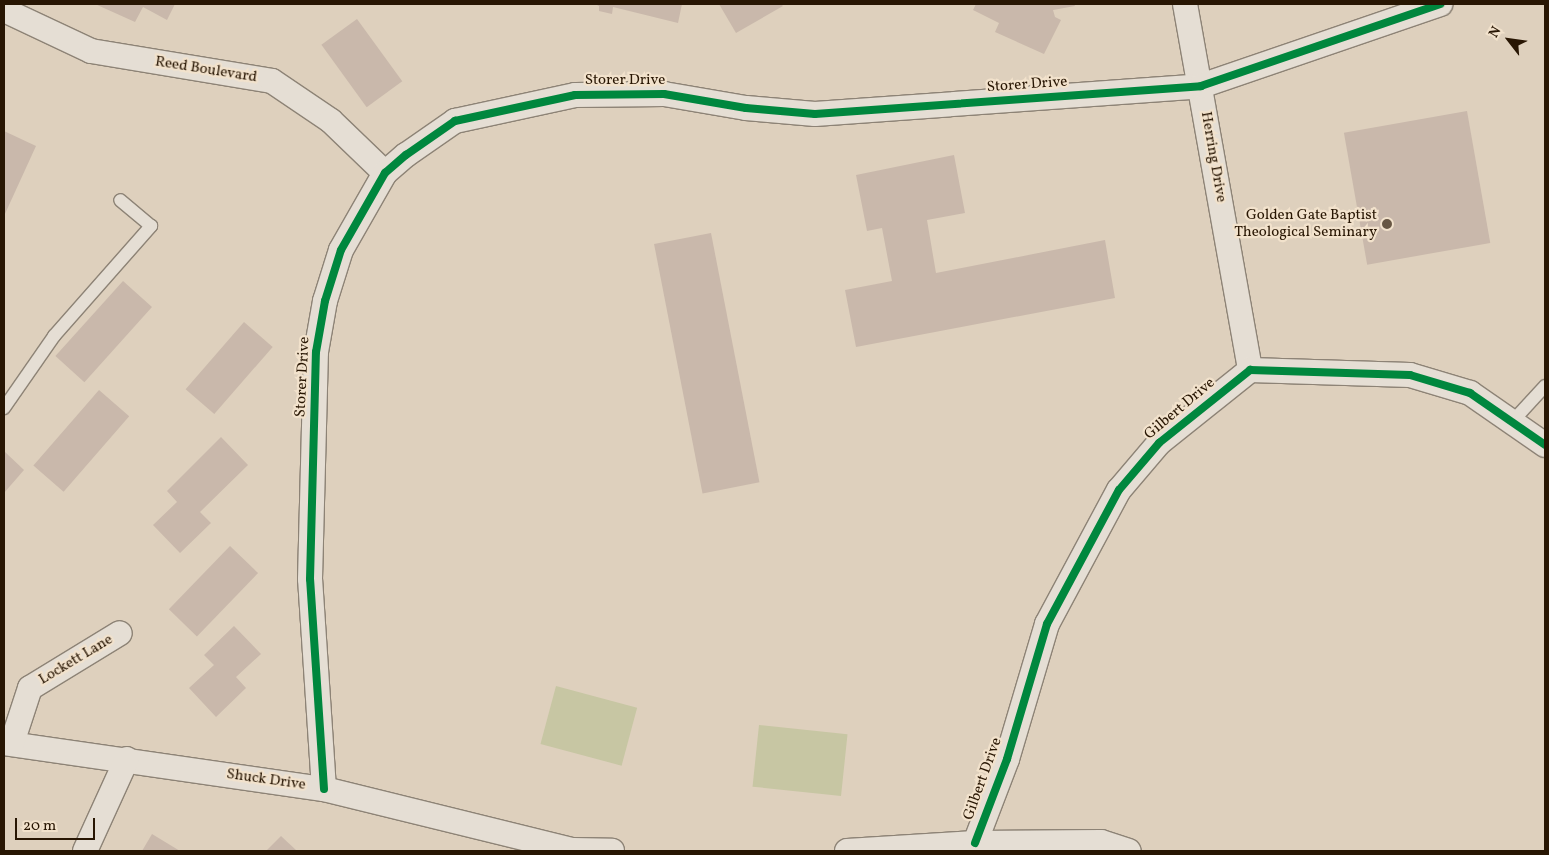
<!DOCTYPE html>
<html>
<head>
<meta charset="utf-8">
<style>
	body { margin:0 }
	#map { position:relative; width:1549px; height:855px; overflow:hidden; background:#ded0bd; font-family:Vollkorn,serif }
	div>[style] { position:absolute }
	.green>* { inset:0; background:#c7c6a3; transform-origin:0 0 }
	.building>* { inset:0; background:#c9b8ab; transform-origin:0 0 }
	.roads { filter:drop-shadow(1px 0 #8d8376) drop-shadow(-1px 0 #8d8376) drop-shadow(0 1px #8d8376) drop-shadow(0 -1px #8d8376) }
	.service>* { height:12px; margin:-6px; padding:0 6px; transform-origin:6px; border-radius:6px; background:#e5ded4 }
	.minor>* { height:24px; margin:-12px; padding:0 12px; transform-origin:12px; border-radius:12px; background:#e5ded4 }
	.cycleway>* { height:8px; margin:-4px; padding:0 4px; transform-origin:4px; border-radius:4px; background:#00873e }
	.dots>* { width:14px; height:14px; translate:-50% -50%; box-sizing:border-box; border:2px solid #f2e2cc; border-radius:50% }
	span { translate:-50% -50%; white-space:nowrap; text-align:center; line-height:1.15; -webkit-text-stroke:4.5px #f2e2cc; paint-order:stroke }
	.street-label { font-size:15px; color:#281603 }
	.poi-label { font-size:15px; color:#281603 }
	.right { translate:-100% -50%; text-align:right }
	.frame { position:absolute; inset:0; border:5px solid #281603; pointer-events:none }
	.north { position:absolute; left:1484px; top:15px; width:50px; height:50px; -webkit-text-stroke:4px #f2e2cc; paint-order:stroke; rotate:300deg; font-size:14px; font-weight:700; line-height:20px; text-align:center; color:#281603 }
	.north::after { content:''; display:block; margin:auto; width:18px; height:22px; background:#281603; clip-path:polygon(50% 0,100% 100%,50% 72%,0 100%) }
	.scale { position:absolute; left:15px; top:818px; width:80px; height:22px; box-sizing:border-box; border:2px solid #281603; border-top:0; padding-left:6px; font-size:15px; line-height:18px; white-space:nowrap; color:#281603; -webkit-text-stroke:4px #f2e2cc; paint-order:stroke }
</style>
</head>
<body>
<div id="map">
	<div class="green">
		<i style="left:556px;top:686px;width:84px;height:60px;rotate:15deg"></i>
		<i style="left:759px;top:725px;width:89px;height:62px;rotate:6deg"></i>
	</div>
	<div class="building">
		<i style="clip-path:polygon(95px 4px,175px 4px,167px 20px,143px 7px,135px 22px)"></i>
		<i style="clip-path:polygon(595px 4px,682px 4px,678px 23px,613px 7px,612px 14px,599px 11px,599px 6px)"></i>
		<i style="clip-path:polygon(719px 4px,781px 4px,783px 6px,736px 33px)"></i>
		<i style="clip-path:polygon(976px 4px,1074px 4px,1075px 6px,1053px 10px,1055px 17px,1061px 20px,1044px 54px,995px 32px,999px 23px,973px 10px)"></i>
		<i style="left:357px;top:19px;width:77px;height:44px;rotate:54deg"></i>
		<i style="left:1467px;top:111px;width:134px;height:125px;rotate:80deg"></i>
		<i style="clip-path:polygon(4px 131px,36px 146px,4px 216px)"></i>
		<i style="clip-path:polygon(954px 155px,965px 213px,927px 220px,936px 273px,1105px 240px,1115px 298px,856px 347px,845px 290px,892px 281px,882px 228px,867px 231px,856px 175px)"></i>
		<i style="left:711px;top:233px;width:254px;height:58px;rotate:79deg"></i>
		<i style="left:123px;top:281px;width:39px;height:101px;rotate:42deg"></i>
		<i style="left:244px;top:322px;width:38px;height:89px;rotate:41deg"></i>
		<i style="left:99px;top:390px;width:40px;height:100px;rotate:41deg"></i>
		<i style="clip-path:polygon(221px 437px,248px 465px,200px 512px,211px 523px,180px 553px,153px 525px,177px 502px,167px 491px)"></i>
		<i style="clip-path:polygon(4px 451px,24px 470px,4px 493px)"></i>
		<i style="left:230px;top:546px;width:39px;height:88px;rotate:44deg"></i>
		<i style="clip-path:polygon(234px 626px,261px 654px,236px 677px,246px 688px,216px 717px,189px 688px,214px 665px,204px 655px)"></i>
		<i style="clip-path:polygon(152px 834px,180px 851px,142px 851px)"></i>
		<i style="clip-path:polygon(281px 836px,297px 851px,266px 851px)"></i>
	</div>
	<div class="roads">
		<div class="service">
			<i style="left:4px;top:408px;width:88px;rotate:-55.2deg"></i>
			<i style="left:54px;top:336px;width:147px;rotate:-48.6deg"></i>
			<i style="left:151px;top:226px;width:40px;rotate:-140deg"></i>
			<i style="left:1512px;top:422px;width:49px;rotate:-47.5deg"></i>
		</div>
		<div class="minor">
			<i style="left:1185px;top:4px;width:372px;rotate:79.9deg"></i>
			<i style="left:4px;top:10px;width:96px;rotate:25.2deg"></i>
			<i style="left:91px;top:51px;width:183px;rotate:9.4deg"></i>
			<i style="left:272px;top:81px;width:71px;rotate:34.1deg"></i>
			<i style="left:331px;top:121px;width:75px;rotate:43.9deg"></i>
			<i style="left:4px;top:743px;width:323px;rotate:8.2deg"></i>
			<i style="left:324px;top:789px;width:256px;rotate:13.8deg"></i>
			<i style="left:573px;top:850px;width:39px;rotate:1deg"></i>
			<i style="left:12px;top:743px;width:58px;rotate:-71.9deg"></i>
			<i style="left:30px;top:688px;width:105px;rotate:-31.4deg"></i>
			<i style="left:324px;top:789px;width:210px;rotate:-93.8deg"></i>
			<i style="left:310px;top:579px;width:227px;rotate:-88.5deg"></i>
			<i style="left:316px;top:352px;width:52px;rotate:-80deg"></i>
			<i style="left:325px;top:301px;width:53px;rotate:-72.6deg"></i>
			<i style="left:341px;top:250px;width:89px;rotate:-60.3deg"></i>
			<i style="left:385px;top:173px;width:28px;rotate:-41deg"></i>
			<i style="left:406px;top:155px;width:60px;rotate:-34.8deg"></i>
			<i style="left:455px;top:121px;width:123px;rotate:-12.2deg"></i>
			<i style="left:575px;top:95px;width:89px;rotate:-0.6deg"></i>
			<i style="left:664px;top:94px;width:83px;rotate:9.7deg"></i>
			<i style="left:746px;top:108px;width:69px;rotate:5deg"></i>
			<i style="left:815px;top:114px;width:387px;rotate:-4.1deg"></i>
			<i style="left:1201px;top:86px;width:253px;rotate:-18.9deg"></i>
			<i style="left:975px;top:843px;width:90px;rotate:-69.1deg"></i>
			<i style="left:1007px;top:759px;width:141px;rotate:-73.5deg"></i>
			<i style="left:1047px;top:624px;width:152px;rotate:-61.8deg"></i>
			<i style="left:1119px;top:490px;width:62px;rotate:-49.6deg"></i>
			<i style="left:1159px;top:443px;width:117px;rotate:-38.7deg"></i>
			<i style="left:1250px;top:370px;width:160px;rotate:1.8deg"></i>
			<i style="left:1410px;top:375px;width:63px;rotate:16.7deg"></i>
			<i style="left:1470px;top:393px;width:91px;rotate:34.7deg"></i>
			<i style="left:85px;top:851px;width:101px;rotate:-65.5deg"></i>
			<i style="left:847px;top:851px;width:128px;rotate:-3.6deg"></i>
			<i style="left:975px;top:843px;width:126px;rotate:-0.5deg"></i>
			<i style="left:1101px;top:842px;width:29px;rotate:18deg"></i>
		</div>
	</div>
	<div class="cycleway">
		<i style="left:324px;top:789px;width:210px;rotate:-93.8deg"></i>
		<i style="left:310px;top:579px;width:227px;rotate:-88.5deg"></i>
		<i style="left:316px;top:352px;width:52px;rotate:-80deg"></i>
		<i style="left:325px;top:301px;width:53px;rotate:-72.6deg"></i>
		<i style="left:341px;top:250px;width:89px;rotate:-60.3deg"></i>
		<i style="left:385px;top:173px;width:28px;rotate:-41deg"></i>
		<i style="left:406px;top:155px;width:60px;rotate:-34.8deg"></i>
		<i style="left:455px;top:121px;width:123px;rotate:-12.2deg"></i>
		<i style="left:575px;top:95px;width:89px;rotate:-0.6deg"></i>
		<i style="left:664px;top:94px;width:83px;rotate:9.7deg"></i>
		<i style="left:746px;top:108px;width:69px;rotate:5deg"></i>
		<i style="left:815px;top:114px;width:387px;rotate:-4.1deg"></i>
		<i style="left:1201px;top:86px;width:253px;rotate:-18.9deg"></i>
		<i style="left:975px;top:843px;width:90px;rotate:-69.1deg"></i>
		<i style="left:1007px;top:759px;width:141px;rotate:-73.5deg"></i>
		<i style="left:1047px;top:624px;width:152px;rotate:-61.8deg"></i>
		<i style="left:1119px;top:490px;width:62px;rotate:-49.6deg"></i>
		<i style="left:1159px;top:443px;width:117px;rotate:-38.7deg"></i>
		<i style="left:1250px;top:370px;width:160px;rotate:1.8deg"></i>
		<i style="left:1410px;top:375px;width:63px;rotate:16.7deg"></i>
		<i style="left:1470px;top:393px;width:91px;rotate:34.7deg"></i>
	</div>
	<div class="dots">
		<i style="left:1387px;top:224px;background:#685744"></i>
	</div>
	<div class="street-label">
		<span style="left:206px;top:70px;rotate:9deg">Reed Boulevard</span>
		<span style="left:625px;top:81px">Storer Drive</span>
		<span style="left:1027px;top:85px;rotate:-4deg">Storer Drive</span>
		<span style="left:1213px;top:157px;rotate:80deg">Herring Drive</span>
		<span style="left:303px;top:377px;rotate:-87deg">Storer Drive</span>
		<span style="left:1180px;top:409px;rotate:-40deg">Gilbert Drive</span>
		<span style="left:76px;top:660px;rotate:-31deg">Lockett Lane</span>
		<span style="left:983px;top:779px;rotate:-70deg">Gilbert Drive</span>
		<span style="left:266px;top:780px;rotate:8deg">Shuck Drive</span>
	</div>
	<div class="poi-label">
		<span class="right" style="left:1377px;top:224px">Golden Gate Baptist<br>Theological Seminary</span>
	</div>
	<div class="frame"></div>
	<div class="north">N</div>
	<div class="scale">20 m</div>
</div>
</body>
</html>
